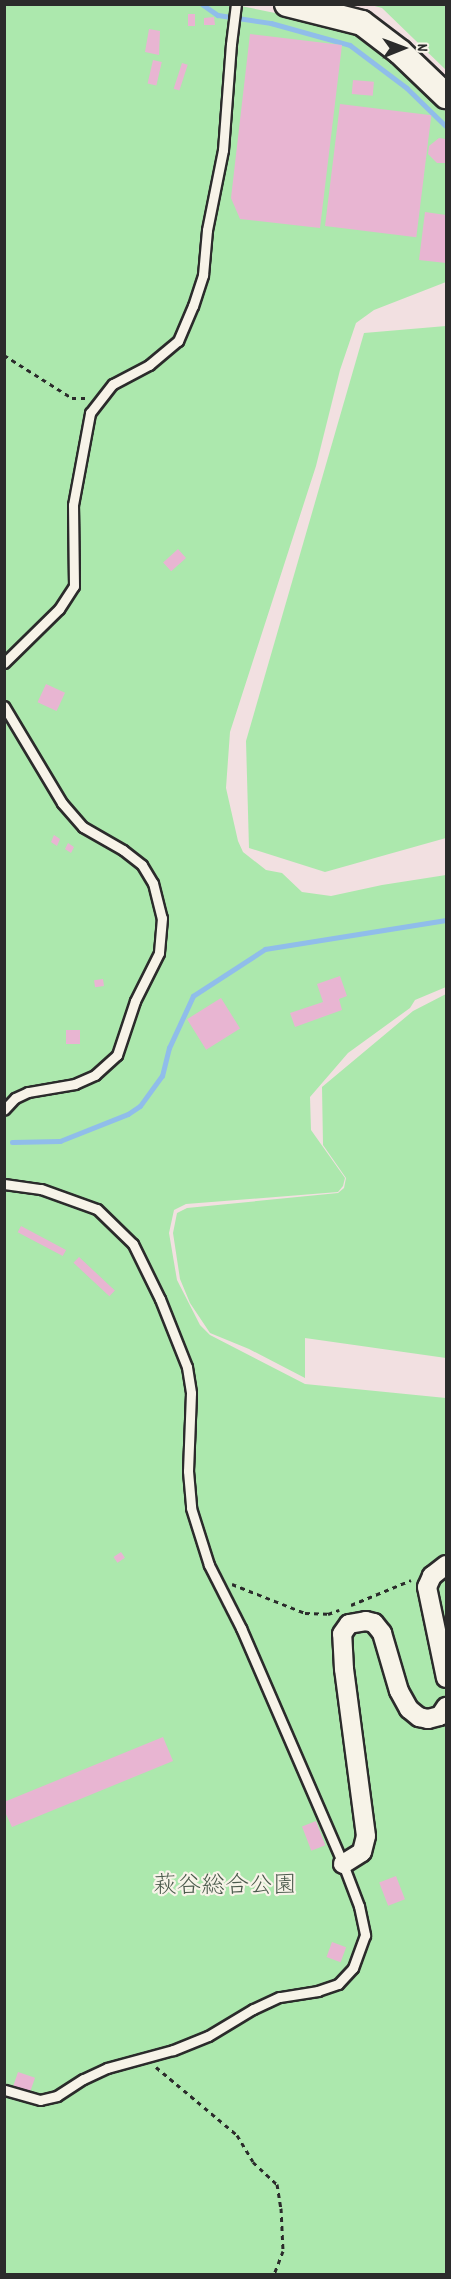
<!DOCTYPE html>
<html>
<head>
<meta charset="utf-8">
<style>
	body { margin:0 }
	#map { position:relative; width:451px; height:2279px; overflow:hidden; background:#f2e0e1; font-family:Dekko,"Klee One",sans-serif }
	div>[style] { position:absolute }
	.green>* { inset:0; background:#ace8ad }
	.stream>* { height:4.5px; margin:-2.25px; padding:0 2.25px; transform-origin:2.25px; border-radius:2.25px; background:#90bdea }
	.building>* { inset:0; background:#e8b5d2; transform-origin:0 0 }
	.path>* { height:3px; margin-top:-1.5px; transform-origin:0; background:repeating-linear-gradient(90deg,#2b2b2b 0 4.5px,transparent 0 9px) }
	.roads { filter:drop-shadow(2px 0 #2b2b2b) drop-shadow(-2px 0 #2b2b2b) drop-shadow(0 2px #2b2b2b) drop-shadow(0 -2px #2b2b2b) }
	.lane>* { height:9px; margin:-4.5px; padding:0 4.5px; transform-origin:4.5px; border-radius:4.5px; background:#f7f3e8 }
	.street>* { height:18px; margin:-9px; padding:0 9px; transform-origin:9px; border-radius:9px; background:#f7f3e8 }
	.secondary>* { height:24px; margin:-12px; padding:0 12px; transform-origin:12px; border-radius:12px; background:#f7f3e8 }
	span { translate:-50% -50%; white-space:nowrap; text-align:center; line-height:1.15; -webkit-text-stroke:4.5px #f7f3e8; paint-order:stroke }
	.park-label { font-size:24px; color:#4b5a4c }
	.frame { position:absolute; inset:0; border:6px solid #2b2b2b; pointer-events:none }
	.north { position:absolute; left:373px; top:18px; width:60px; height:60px; -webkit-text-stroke:4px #f7f3e8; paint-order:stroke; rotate:89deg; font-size:16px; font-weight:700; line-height:24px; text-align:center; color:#2b2b2b }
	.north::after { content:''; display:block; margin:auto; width:21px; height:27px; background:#2b2b2b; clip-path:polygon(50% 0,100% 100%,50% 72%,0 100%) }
</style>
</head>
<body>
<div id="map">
	<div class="green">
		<i style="clip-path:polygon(5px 5px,236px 5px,290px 16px,357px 33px,390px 58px,446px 112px,446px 282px,374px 310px,356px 323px,340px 370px,316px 466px,230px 732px,226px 788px,238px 841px,243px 852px,266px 870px,282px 873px,302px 892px,331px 896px,382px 885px,446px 875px,446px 987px,415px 1000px,410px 1008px,348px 1053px,310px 1097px,311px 1130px,345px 1178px,343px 1186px,338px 1192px,186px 1204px,174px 1210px,169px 1233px,177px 1280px,200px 1325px,210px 1335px,305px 1384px,446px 1398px,446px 2274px,5px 2274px)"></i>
		<i style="clip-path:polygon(371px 5px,446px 5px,446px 70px,382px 8px)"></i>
		<i style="clip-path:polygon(446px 326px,446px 838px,325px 872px,249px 848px,246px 741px,364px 333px)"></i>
		<i style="clip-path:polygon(446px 994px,446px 1358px,305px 1338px,305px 1378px,249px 1349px,210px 1333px,190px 1303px,180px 1279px,173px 1233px,177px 1213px,187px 1208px,338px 1193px,344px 1188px,346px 1178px,323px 1145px,322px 1087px,413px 1011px)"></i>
	</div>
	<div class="stream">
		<i style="left:202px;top:4px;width:19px;rotate:35deg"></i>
		<i style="left:218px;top:15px;width:54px;rotate:8.6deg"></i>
		<i style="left:271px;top:23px;width:82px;rotate:15.6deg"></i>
		<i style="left:350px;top:45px;width:71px;rotate:37deg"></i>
		<i style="left:407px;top:88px;width:54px;rotate:44.3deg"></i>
		<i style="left:12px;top:1142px;width:48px;rotate:-1.2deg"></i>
		<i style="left:60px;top:1141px;width:73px;rotate:-21.7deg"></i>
		<i style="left:128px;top:1114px;width:14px;rotate:-34deg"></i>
		<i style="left:140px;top:1106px;width:37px;rotate:-54deg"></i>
		<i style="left:162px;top:1076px;width:29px;rotate:-76deg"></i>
		<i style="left:169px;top:1048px;width:57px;rotate:-65.2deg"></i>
		<i style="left:193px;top:996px;width:86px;rotate:-33.1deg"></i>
		<i style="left:265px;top:949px;width:183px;rotate:-9.1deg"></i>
	</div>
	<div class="building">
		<i style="left:188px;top:14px;width:7px;height:12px"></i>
		<i style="clip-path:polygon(214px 17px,215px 25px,204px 25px,204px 18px)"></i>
		<i style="clip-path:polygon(149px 29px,160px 31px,159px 55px,145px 52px)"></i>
		<i style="clip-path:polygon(250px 34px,342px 45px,320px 228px,240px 219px,231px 198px)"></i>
		<i style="left:153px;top:60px;width:9px;height:24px;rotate:13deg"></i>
		<i style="left:182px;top:63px;width:6px;height:27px;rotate:18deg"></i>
		<i style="left:353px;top:80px;width:21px;height:14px;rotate:5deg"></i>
		<i style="left:340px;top:104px;width:92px;height:123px;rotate:7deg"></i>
		<i style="clip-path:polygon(439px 138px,446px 139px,446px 163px,437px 163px,428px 154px,429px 146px)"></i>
		<i style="clip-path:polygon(425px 212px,446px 215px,446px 263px,419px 260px)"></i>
		<i style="left:178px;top:549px;width:12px;height:20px;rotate:48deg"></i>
		<i style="left:46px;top:684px;width:21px;height:20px;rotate:25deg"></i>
		<i style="clip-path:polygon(54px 835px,60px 839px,57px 846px,51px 842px)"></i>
		<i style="clip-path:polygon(68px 843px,74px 847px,71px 853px,65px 849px)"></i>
		<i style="clip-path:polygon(340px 976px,347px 996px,339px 999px,342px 1010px,295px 1027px,290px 1013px,323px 1002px,317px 984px)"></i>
		<i style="left:103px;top:979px;width:7px;height:9px;rotate:82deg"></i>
		<i style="left:221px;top:998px;width:36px;height:40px;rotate:58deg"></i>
		<i style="left:66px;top:1030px;width:14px;height:14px"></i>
		<i style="left:21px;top:1226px;width:51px;height:7px;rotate:28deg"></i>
		<i style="left:79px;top:1257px;width:49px;height:8px;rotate:43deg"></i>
		<i style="left:121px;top:1552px;width:7px;height:9px;rotate:56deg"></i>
		<i style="clip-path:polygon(163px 1737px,173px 1761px,12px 1827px,4px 1810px,4px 1802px)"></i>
		<i style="left:316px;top:1821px;width:26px;height:15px;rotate:69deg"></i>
		<i style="left:396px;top:1876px;width:25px;height:18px;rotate:69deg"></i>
		<i style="left:332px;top:1942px;width:15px;height:16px;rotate:20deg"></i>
		<i style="left:18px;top:2072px;width:18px;height:15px;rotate:19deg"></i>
	</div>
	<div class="path">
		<i style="left:4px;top:355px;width:80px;rotate:32.3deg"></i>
		<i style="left:72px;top:398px;width:14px"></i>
		<i style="left:232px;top:1584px;width:79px;rotate:21.7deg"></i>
		<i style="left:305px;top:1613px;width:23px;rotate:2deg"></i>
		<i style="left:328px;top:1614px;width:12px;rotate:-20deg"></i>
		<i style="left:351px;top:1605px;width:65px;rotate:-22.6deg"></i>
		<i style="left:156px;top:2067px;width:106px;rotate:40deg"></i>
		<i style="left:237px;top:2135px;width:31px;rotate:59deg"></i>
		<i style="left:253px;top:2162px;width:33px;rotate:43deg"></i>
		<i style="left:277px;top:2184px;width:24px;rotate:81deg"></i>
		<i style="left:281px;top:2208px;width:43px;rotate:87.3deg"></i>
		<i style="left:283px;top:2251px;width:25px;rotate:111deg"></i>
	</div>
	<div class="roads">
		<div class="lane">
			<i style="left:4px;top:663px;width:77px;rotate:-44.5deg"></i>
			<i style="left:59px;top:609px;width:27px;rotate:-57deg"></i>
			<i style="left:74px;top:586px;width:81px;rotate:-90.7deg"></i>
			<i style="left:73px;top:505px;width:94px;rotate:-79.5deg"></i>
			<i style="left:90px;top:413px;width:37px;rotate:-52deg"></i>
			<i style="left:113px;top:384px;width:41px;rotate:-27.8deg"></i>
			<i style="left:149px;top:365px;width:38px;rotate:-40deg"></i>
			<i style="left:178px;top:341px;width:38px;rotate:-67deg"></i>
			<i style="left:193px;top:306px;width:33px;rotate:-72deg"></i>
			<i style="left:203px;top:275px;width:45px;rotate:-84.9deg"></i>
			<i style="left:207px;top:230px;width:82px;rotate:-78.7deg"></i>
			<i style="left:223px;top:150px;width:106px;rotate:-85.7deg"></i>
			<i style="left:231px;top:44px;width:40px;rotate:-82.9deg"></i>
			<i style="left:4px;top:706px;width:113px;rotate:59.1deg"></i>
			<i style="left:62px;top:803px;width:32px;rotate:49deg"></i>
			<i style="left:83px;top:827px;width:46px;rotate:29.9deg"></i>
			<i style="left:123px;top:850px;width:24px;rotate:38deg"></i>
			<i style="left:142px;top:865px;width:21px;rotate:59deg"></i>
			<i style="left:153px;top:883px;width:36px;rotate:76deg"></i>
			<i style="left:162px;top:918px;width:35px;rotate:95deg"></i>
			<i style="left:159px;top:953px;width:54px;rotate:116.6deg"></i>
			<i style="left:135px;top:1001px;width:57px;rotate:108.4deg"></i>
			<i style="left:117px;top:1055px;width:30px;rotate:138deg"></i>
			<i style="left:95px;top:1075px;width:22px;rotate:156deg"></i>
			<i style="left:75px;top:1084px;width:48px;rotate:170.3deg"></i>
			<i style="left:28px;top:1092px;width:14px;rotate:155deg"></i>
			<i style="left:15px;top:1098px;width:16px;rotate:133deg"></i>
			<i style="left:4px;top:1184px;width:37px;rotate:8deg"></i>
			<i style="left:41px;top:1189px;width:59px;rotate:19.7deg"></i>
			<i style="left:97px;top:1209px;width:50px;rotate:44.2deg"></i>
			<i style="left:133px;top:1244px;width:61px;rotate:63.9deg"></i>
			<i style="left:160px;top:1299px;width:73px;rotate:68.3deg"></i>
			<i style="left:187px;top:1367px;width:26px;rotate:81deg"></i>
			<i style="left:191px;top:1393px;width:78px;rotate:92.2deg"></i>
			<i style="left:188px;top:1471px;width:37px;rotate:85deg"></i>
			<i style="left:191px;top:1508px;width:60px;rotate:72.5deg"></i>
			<i style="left:209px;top:1565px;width:71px;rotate:63.1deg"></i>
			<i style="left:241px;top:1628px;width:257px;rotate:66.6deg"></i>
			<i style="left:343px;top:1864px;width:45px;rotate:69.1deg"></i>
			<i style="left:359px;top:1906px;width:30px;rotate:78deg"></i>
			<i style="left:365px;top:1935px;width:35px;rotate:110deg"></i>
			<i style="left:353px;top:1968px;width:22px;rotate:133deg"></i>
			<i style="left:338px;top:1984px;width:21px;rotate:161deg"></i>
			<i style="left:318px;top:1991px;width:39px;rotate:171deg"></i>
			<i style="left:279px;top:1997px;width:29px;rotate:155deg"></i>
			<i style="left:253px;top:2009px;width:52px;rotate:149deg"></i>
			<i style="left:208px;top:2036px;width:38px;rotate:158deg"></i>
			<i style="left:173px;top:2050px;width:68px;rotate:164.7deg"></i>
			<i style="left:107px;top:2068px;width:26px;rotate:155deg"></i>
			<i style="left:83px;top:2079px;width:31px;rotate:147deg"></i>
			<i style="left:57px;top:2096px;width:17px;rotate:167deg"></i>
			<i style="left:40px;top:2100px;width:37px;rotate:-164deg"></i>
		</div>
		<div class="street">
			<i style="left:446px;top:1565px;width:18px;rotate:142deg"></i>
			<i style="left:432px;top:1576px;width:12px;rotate:114deg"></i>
			<i style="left:427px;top:1587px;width:93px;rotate:78.2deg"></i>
			<i style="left:343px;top:1864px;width:22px;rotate:-32deg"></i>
			<i style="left:362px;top:1852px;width:16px;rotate:-76deg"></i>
			<i style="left:366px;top:1836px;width:168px;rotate:-97.5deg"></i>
			<i style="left:344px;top:1669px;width:35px;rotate:-93deg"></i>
			<i style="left:342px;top:1634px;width:12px;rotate:-55deg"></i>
			<i style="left:349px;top:1624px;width:17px;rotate:-10deg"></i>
			<i style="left:366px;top:1621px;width:8px;rotate:14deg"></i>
			<i style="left:374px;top:1623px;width:13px;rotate:51deg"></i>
			<i style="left:382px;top:1633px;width:60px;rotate:73.7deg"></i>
			<i style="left:399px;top:1691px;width:21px;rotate:61deg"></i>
			<i style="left:409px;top:1709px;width:13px;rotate:39deg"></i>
			<i style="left:419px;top:1717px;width:9px;rotate:13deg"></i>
			<i style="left:428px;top:1719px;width:12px;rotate:-14deg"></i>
			<i style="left:440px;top:1716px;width:11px;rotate:-56deg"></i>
		</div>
		<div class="secondary">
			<i style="left:287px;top:4px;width:77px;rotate:14.2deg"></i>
			<i style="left:362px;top:23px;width:48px;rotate:37.3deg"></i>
			<i style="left:400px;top:52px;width:64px;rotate:43.7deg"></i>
		</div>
	</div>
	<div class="park-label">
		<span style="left:225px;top:1888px">萩谷総合公園</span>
	</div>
	<div class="frame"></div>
	<div class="north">N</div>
</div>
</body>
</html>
